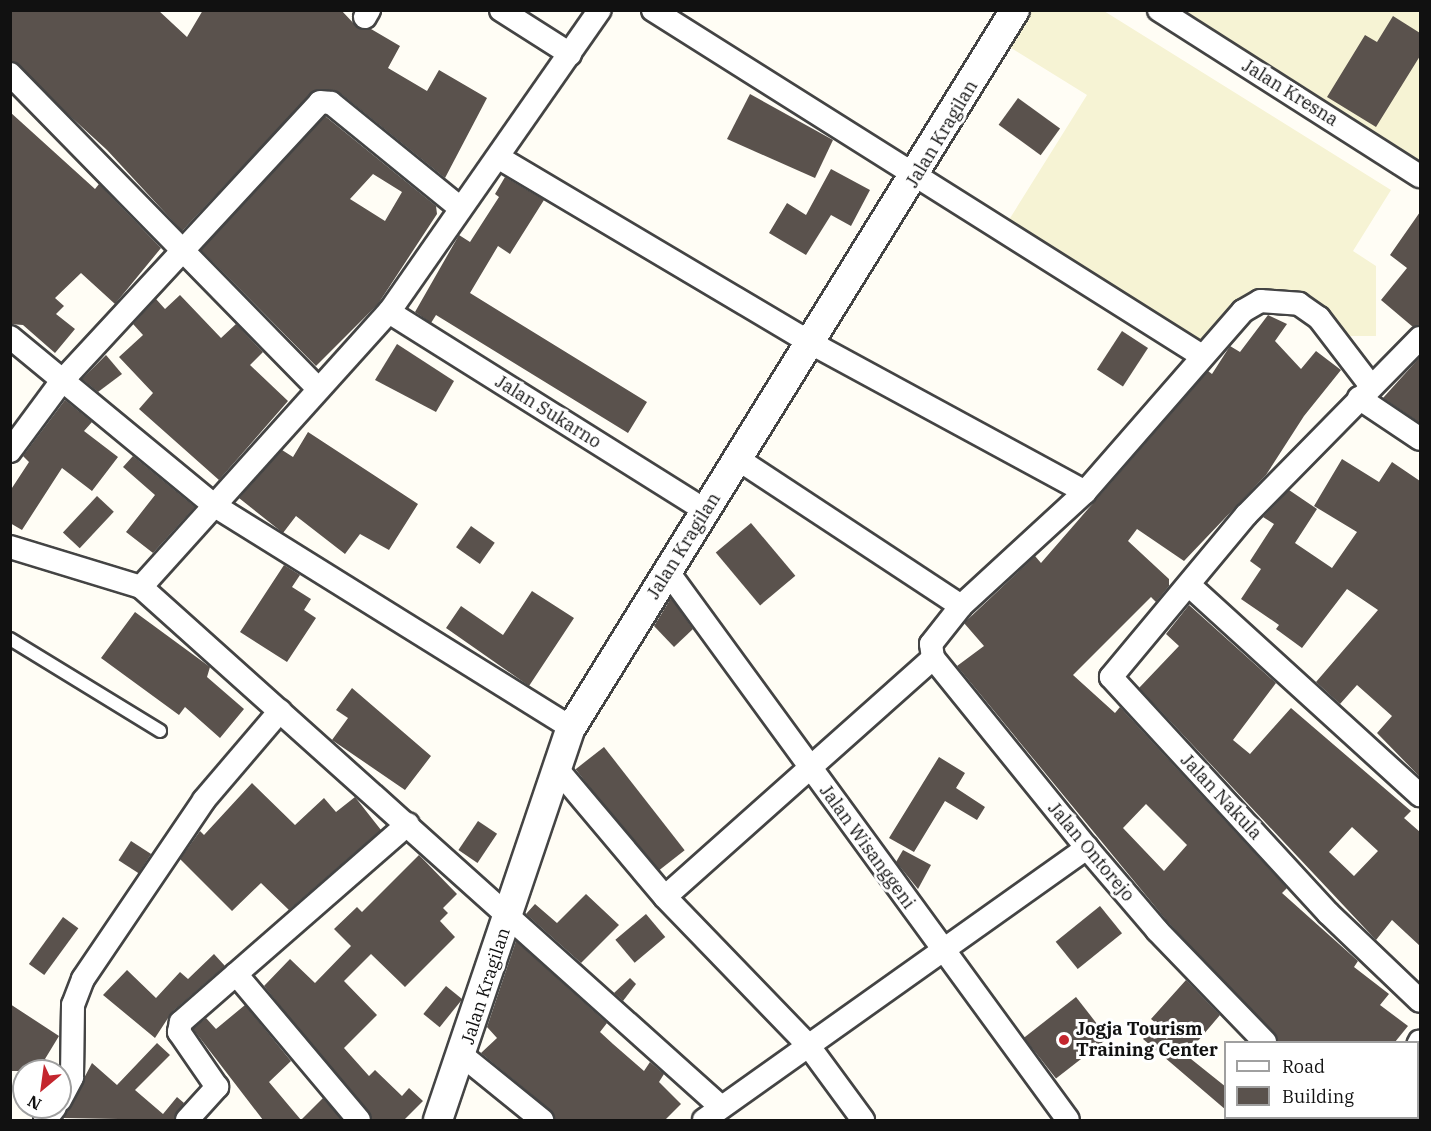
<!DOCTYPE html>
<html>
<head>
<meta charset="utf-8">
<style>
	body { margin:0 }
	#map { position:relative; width:1431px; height:1131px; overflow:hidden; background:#fffdf5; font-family:"IBM Plex Serif",serif }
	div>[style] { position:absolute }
	.farmland>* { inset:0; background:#f6f3d4 }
	.building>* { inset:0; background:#5a524d; transform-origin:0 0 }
	.roads { filter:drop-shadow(2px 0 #444) drop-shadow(-2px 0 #444) drop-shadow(0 2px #444) drop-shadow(0 -2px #444) }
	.service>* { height:12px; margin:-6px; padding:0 6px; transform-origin:6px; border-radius:6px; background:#fff }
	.minor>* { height:22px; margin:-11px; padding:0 11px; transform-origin:11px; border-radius:11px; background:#fff }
	.tertiary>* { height:28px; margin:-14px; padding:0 14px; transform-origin:14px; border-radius:14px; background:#fff }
	.dots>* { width:16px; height:16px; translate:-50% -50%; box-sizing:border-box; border:3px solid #fff; border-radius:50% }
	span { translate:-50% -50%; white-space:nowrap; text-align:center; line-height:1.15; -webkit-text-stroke:6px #fff; paint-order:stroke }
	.street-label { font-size:18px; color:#111 }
	.poi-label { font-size:18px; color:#111; font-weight:700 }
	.left { translate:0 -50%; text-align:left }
	.frame { position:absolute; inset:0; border:12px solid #111; pointer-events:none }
	.legend { position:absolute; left:1224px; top:1041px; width:195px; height:78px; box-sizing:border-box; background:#fff; border:2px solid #a0a0a0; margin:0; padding:8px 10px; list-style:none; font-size:18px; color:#111 }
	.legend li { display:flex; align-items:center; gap:12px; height:30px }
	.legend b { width:30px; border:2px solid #a0a0a0 }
	.north { position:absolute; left:12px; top:1059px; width:60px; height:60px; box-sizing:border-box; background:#fff; border:2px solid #a0a0a0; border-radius:50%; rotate:209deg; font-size:16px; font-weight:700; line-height:24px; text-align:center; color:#111 }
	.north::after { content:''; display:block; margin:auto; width:21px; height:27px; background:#c4262e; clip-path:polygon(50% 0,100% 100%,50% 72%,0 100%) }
</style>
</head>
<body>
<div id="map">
	<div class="farmland">
		<i style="clip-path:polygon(1023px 11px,1104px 11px,1391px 190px,1353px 251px,1376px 266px,1376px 336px,1338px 336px,1313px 297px,1260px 289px,1201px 345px,1007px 223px,1087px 95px,1003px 43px)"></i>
		<i style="clip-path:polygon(1144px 11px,1420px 11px,1420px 185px,1232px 67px)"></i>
	</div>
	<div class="building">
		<i style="clip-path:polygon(10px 10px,158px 10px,187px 37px,203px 10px,341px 10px,358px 28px,371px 29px,400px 46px,388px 68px,427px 91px,439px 70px,487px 98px,445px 178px,340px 93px,315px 90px,182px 231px,107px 150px,10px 61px)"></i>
		<i style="clip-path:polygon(1393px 16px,1420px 33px,1420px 56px,1376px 127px,1327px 97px,1365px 35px,1377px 42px)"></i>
		<i style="clip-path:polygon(750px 94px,833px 140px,815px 178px,727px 139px)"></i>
		<i style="left:1018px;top:98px;width:52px;height:33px;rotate:36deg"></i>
		<i style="clip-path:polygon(10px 112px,95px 189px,99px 184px,161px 248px,115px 304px,81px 273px,55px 298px,64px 306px,56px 314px,75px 329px,55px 353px,23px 325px,10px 324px)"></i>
		<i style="clip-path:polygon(evenodd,325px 116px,436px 206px,437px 214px,378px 304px,316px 366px,201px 250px,325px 116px,373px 174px,402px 192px,385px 221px,350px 199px,373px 174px)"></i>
		<i style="clip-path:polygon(831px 169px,870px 190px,851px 226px,831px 215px,806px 255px,769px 233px,787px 203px,806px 215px)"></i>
		<i style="clip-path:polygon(505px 177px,544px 200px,510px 254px,498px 246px,470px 293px,647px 402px,628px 433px,436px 315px,431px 323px,415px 312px,459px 235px,470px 242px,499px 197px,495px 194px)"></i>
		<i style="clip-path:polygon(1420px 212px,1420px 325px,1413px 327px,1381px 300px,1407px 268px,1390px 255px)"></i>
		<i style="clip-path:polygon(180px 295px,221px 338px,236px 324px,263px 352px,250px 365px,288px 401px,219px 480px,139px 409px,153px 393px,119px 357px,143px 335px,133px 324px,156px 299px,165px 309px)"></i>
		<i style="clip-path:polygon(evenodd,1268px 315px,1287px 324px,1275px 341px,1301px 369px,1316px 351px,1341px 370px,1304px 416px,1266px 475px,1184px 561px,1137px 529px,1128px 541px,1169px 579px,1169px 586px,1156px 602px,1151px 597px,1073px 675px,1115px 713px,1120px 707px,1287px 888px,1282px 893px,1358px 961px,1354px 967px,1389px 994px,1380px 1005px,1408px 1026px,1395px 1042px,1278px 1041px,1167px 921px,957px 666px,984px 646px,964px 623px,1035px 556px,1041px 563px,1208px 371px,1212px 374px,1230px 346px,1240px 352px,1268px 315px,1146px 804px,1187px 845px,1164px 871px,1123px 828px,1146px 804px)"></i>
		<i style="left:1122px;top:331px;width:31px;height:46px;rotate:33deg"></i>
		<i style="clip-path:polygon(397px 344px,454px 381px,436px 412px,375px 380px)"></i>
		<i style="clip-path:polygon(106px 355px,122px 374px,98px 392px,82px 379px)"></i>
		<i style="clip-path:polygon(1420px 357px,1420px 423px,1383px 398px)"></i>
		<i style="clip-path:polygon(65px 400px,92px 422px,84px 431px,118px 457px,92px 491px,62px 468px,22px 530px,10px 523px,10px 491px,29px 462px,23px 456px)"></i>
		<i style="clip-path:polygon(308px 432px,418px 504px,389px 550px,360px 534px,345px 554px,296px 516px,283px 533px,239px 498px,282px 450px,293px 457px)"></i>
		<i style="clip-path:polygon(133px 456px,195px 507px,153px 553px,126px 532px,155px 495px,123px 467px)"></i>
		<i style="clip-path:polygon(1342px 459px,1379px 482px,1392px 462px,1420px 481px,1420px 777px,1377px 733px,1392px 716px,1357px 685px,1340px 704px,1316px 682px,1378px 610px,1347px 589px,1302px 648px,1276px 629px,1279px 625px,1241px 599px,1261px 569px,1250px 561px,1274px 524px,1263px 517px,1289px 490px,1317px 509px,1295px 543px,1332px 568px,1357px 532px,1314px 506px)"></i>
		<i style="left:97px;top:496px;width:23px;height:50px;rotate:43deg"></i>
		<i style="left:751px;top:523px;width:69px;height:46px;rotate:50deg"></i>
		<i style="left:471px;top:526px;width:29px;height:26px;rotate:35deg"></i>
		<i style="clip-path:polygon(284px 565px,300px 575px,292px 587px,311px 599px,304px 610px,316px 618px,287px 662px,240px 632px)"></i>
		<i style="clip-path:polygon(532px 591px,574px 618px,529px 686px,446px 628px,461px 606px,503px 635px)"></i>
		<i style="clip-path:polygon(671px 598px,693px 629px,674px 647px,654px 626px)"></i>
		<i style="clip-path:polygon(evenodd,1189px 605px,1276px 683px,1233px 740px,1250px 754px,1291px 708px,1411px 811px,1404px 818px,1420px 832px,1420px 946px,1392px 920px,1376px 940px,1139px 688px,1179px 646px,1166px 634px,1189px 605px,1352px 827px,1378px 851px,1354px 876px,1329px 852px,1352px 827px)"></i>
		<i style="clip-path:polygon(135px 612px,210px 667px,207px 677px,244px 709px,220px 738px,185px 707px,179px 715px,101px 658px)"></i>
		<i style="clip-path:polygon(352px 688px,431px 756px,405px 790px,332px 740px,348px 718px,336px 710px)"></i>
		<i style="left:604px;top:747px;width:131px;height:36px;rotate:52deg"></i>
		<i style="clip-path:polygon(939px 757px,965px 773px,956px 788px,985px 807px,977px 820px,945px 801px,914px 852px,889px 838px)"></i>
		<i style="clip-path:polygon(252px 783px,295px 825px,324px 798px,336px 812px,355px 797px,381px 830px,289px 910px,261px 883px,232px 911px,180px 859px,200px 831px,204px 835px)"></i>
		<i style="left:478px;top:821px;width:23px;height:35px;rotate:34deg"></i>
		<i style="left:131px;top:841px;width:24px;height:23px;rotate:33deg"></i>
		<i style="clip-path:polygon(903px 850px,931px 865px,918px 889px,896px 862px)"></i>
		<i style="clip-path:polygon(419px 855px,457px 894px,443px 908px,448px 913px,440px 921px,455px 937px,405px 987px,371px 954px,344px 981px,377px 1015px,344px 1048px,369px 1076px,375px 1070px,402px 1096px,409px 1088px,423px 1101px,404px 1120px,372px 1120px,264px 986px,290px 959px,315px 983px,351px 946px,334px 929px,357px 907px,362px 912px)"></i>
		<i style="clip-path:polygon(586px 894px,619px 925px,581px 963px,526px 914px,535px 904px,557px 923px)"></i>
		<i style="left:1100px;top:906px;width:35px;height:57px;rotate:51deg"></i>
		<i style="left:646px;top:914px;width:30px;height:40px;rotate:50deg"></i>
		<i style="left:63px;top:917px;width:19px;height:58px;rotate:36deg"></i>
		<i style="clip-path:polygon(516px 941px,607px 1023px,600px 1032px,613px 1044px,644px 1071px,650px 1062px,664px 1074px,659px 1082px,681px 1104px,665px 1120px,555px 1120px,550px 1110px,481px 1053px,497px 1038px,487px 1027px)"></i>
		<i style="clip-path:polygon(214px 954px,225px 966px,172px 1012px,155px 1038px,103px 995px,127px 970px,156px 998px,180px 972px,188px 979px)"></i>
		<i style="clip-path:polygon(630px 978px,636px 984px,623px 1001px,614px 993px)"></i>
		<i style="clip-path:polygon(1186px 980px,1220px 1015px,1186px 1055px,1226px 1087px,1226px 1110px,1143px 1039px,1153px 1028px,1167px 1039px,1170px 1035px,1151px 1019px)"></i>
		<i style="left:446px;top:986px;width:21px;height:36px;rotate:39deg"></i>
		<i style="left:1076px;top:997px;width:52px;height:66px;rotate:52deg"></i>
		<i style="clip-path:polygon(10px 1004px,59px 1036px,45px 1059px,59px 1071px,10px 1071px)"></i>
		<i style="clip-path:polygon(245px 1005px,291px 1061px,269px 1082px,301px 1120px,323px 1098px,342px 1120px,263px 1120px,193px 1029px,206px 1018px,216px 1029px)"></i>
		<i style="clip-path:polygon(157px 1043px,170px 1055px,135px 1090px,163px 1114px,177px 1097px,184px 1103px,174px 1120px,63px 1118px,92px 1063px,117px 1085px)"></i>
	</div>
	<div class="roads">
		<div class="service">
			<i style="left:10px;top:639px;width:176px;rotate:31.5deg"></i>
		</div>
		<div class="minor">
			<i style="left:501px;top:10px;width:82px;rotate:32.5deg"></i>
			<i style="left:653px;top:10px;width:649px;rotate:32.22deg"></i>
			<i style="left:1159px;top:10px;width:309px;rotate:32.5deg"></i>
			<i style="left:365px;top:17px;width:8px;rotate:-60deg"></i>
			<i style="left:10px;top:74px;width:441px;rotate:45.6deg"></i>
			<i style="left:501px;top:159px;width:360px;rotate:30.7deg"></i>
			<i style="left:811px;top:343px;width:312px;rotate:28.5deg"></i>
			<i style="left:389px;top:312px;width:374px;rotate:32.1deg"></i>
			<i style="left:10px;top:337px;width:266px;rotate:39.5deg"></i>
			<i style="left:215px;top:506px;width:420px;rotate:31.9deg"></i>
			<i style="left:1420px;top:338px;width:248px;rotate:134.5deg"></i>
			<i style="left:1246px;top:515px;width:211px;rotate:129.8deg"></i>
			<i style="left:1111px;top:677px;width:321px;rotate:47.4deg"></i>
			<i style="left:1328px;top:913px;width:127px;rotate:43.7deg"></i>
			<i style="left:1359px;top:398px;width:73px;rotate:33.9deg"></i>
			<i style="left:10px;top:451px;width:86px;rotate:-53.5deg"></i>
			<i style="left:61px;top:382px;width:381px;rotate:-47.2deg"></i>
			<i style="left:320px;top:102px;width:11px;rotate:5deg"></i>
			<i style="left:331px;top:103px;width:166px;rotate:39.1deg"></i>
			<i style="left:738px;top:459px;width:267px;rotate:33.4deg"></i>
			<i style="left:10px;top:547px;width:137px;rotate:17deg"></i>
			<i style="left:141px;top:587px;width:779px;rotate:41.88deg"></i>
			<i style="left:668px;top:572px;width:678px;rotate:53.87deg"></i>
			<i style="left:1190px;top:586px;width:311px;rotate:42.3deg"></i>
			<i style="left:141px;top:587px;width:370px;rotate:-48deg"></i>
			<i style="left:389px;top:312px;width:368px;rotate:-55.1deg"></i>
			<i style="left:558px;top:770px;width:166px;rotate:49.9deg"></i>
			<i style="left:665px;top:897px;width:206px;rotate:46deg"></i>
			<i style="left:808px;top:1045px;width:93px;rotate:53.7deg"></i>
			<i style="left:665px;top:897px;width:359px;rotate:-41.7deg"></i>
			<i style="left:236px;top:974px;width:191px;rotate:49.9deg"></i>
			<i style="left:1265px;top:1042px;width:156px;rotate:-134deg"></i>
			<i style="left:1157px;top:930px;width:108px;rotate:-130.5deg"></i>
			<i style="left:1087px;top:848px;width:245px;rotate:-129deg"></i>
			<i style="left:933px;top:658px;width:14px;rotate:-98deg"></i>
			<i style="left:931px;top:644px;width:48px;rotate:-51.7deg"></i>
			<i style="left:961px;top:606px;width:168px;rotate:-42.6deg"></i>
			<i style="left:1085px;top:492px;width:240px;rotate:-48.9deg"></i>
			<i style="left:1243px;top:311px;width:20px;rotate:-30deg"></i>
			<i style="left:1260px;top:301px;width:39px;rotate:4deg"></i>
			<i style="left:1299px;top:304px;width:24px;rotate:35deg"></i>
			<i style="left:1319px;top:318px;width:86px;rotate:52.6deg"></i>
			<i style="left:1418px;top:1045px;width:4px;rotate:-63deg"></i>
			<i style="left:463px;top:1056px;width:102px;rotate:39deg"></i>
			<i style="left:60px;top:1100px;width:26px;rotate:-62deg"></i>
			<i style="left:72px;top:1077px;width:72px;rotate:-89.2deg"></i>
			<i style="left:73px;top:1005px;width:28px;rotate:-69deg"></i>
			<i style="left:83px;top:979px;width:216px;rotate:-55.9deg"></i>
			<i style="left:204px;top:800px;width:117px;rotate:-49.5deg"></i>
			<i style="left:1341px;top:1118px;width:4px;rotate:27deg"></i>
			<i style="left:45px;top:1120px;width:16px;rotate:-52deg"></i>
			<i style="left:187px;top:1120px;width:45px;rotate:-47.7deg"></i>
			<i style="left:217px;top:1087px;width:67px;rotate:-124.6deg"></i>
			<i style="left:179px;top:1032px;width:10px;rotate:-79deg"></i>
			<i style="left:181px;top:1022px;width:301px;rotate:-41.1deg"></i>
			<i style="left:704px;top:1120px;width:470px;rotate:-35.4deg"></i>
			<i style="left:1262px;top:1120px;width:4px;rotate:-27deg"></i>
		</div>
		<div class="tertiary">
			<i style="left:438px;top:1120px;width:414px;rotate:-71.3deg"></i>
			<i style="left:571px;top:728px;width:844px;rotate:-58.27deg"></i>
		</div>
	</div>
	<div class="dots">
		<i style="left:1064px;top:1040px;background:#c4262e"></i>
	</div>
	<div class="street-label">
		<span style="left:1290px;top:93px;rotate:32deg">Jalan Kresna</span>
		<span style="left:942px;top:134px;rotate:-59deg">Jalan Kragilan</span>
		<span style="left:548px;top:412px;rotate:32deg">Jalan Sukarno</span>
		<span style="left:684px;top:546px;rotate:-58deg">Jalan Kragilan</span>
		<span style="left:1221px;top:797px;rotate:47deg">Jalan Nakula</span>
		<span style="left:867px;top:847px;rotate:54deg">Jalan Wisanggeni</span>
		<span style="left:1091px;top:852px;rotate:50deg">Jalan Ontorejo</span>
		<span style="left:486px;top:986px;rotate:-72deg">Jalan Kragilan</span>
	</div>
	<div class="poi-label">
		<span class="left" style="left:1076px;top:1040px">Jogja Tourism<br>Training Center</span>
	</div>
	<div class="frame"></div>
	<ul class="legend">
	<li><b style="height:8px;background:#fff"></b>Road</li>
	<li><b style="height:16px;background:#5a524d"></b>Building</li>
	</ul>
	<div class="north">N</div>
</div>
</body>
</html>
